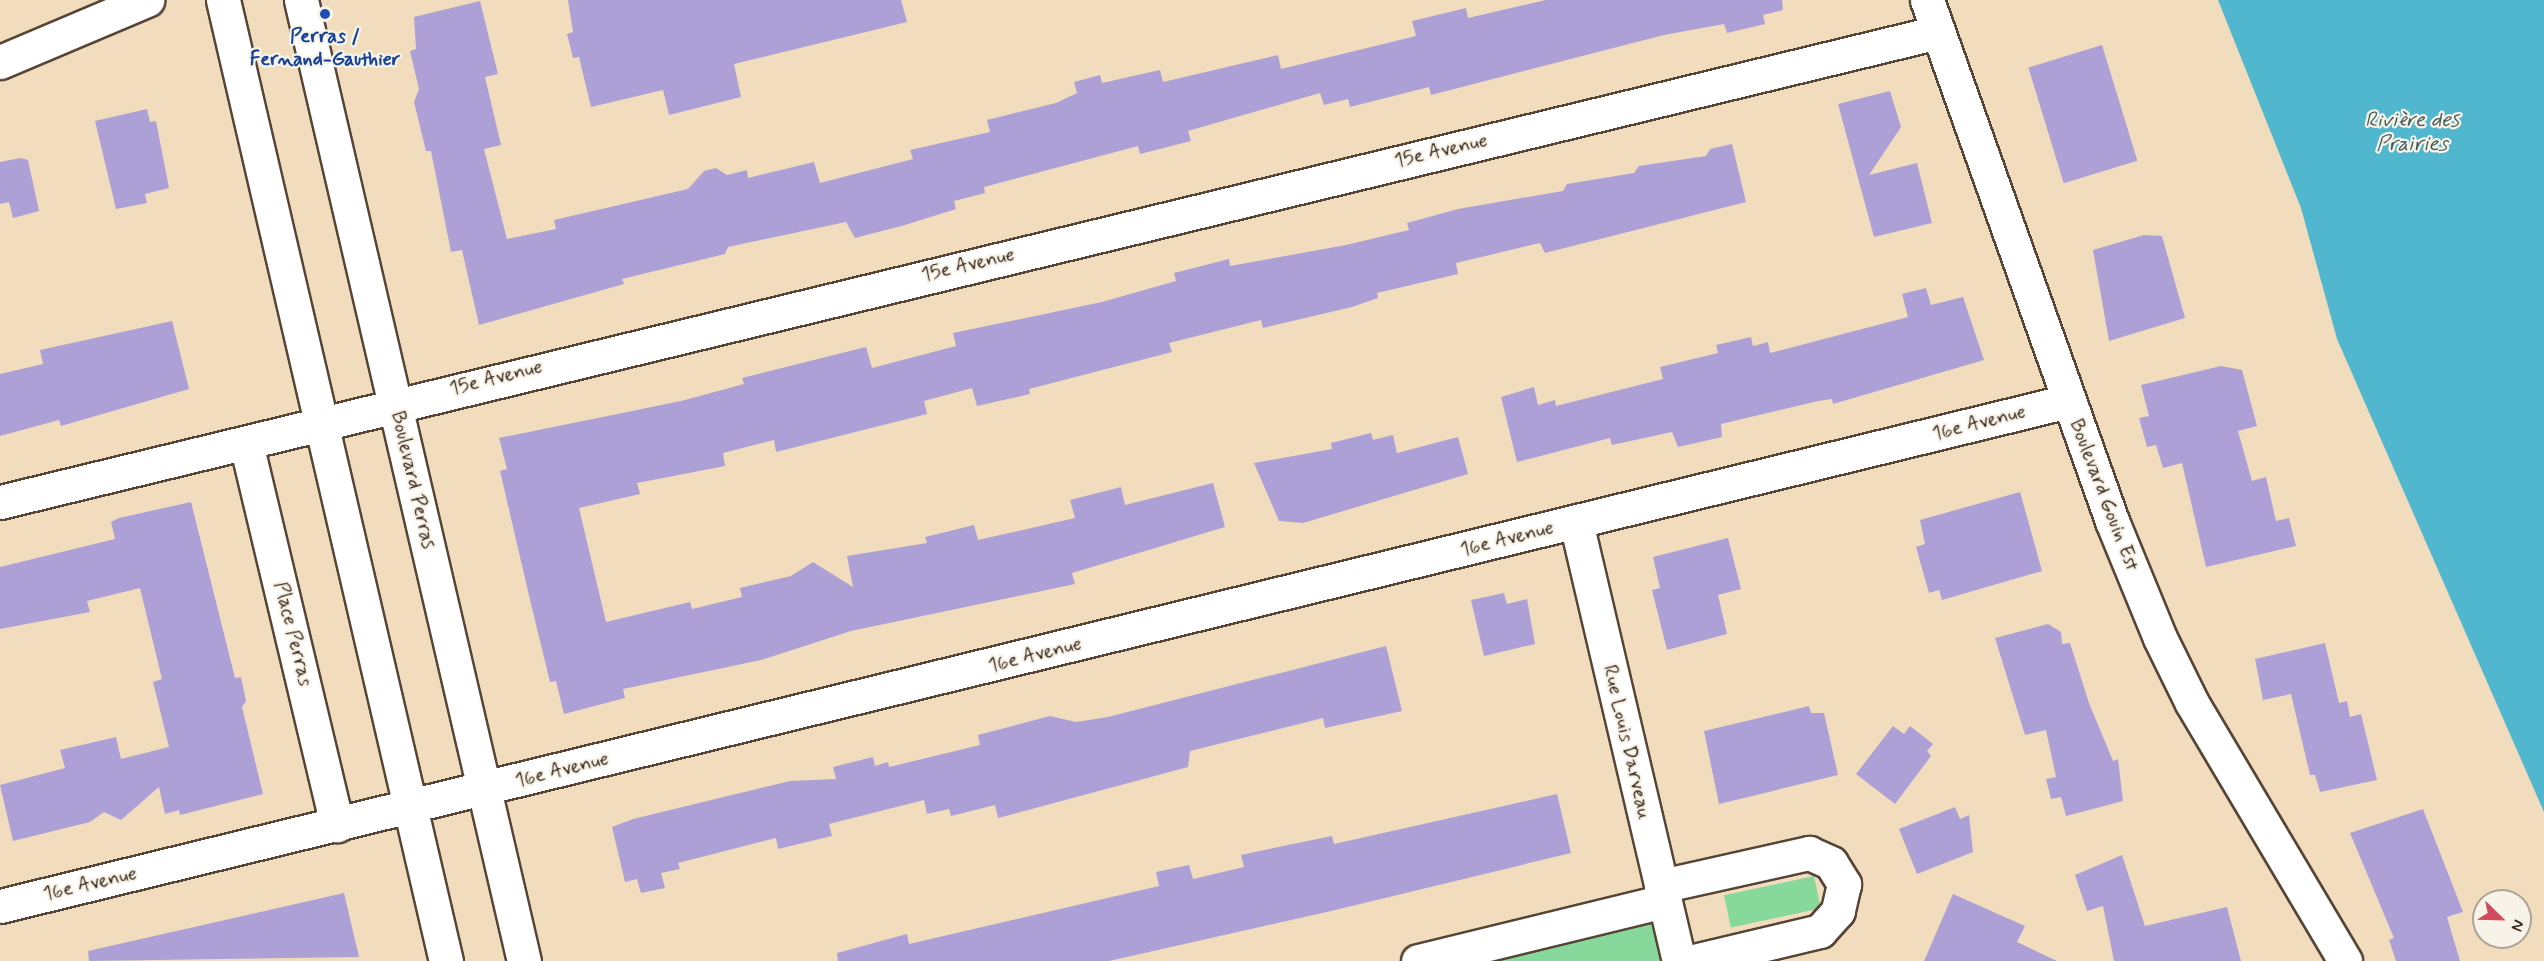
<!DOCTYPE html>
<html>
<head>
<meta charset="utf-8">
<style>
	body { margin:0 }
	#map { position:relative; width:2544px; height:961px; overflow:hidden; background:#f1ddbd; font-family:Mynerve,sans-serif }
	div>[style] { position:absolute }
	.green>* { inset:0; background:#86d99b; transform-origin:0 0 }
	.water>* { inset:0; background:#51b7cf }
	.building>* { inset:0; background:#ada0d6; transform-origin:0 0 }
	.roads { filter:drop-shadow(2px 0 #564536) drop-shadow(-2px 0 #564536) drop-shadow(0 2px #564536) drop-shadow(0 -2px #564536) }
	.minor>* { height:33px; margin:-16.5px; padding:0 16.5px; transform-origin:16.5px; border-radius:16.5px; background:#fff }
	.major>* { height:33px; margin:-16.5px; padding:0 16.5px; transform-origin:16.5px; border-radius:16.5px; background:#fff }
	.dots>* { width:16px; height:16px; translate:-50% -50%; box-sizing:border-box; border:3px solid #f7f3e8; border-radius:50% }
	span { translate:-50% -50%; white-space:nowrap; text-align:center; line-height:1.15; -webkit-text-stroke:4.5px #f7f3e8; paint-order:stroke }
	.transit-label { font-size:20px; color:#164399; font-weight:700 }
	.street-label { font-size:20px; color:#3b2a1e }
	.water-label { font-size:21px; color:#435b5c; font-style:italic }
	.north { position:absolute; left:2472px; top:889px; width:60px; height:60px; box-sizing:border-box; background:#f7f3e8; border:2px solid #aca397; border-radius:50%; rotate:113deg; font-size:16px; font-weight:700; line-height:24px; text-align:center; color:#3b2a1e }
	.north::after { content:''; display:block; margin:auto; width:21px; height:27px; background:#d1495b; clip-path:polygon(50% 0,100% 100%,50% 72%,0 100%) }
</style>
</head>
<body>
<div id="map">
	<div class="green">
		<i style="left:1814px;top:876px;width:33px;height:92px;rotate:78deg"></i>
		<i style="clip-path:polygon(1664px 901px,1679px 961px,1418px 961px)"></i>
	</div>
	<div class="water">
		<i style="clip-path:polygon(2218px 0,2544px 0,2544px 812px,2337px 339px,2301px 208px)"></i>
	</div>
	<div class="building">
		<i style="clip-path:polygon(568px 0,901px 0,907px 22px,734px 64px,741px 97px,669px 115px,663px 90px,591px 107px,579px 57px,573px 58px,567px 34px,573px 32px)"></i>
		<i style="clip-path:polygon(1546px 0,1782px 0,1783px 10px,1763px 15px,1765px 24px,1727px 33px,1724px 24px,1664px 35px,1431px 95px,1429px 87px,1350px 107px,1348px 99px,1324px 105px,1320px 93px,1188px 131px,1191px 141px,1140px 154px,1138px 146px,984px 187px,985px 193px,954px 201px,956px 209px,905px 225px,855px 238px,846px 222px,728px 247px,725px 254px,622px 279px,624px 284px,479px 325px,462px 250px,451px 252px,431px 151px,426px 151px,414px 102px,419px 89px,410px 51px,416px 49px,414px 17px,480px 1px,498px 74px,485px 77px,501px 145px,484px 149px,507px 239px,556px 229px,554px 220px,688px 189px,704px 171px,716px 168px,727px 175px,747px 170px,748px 178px,814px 162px,820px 183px,913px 159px,910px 150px,990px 132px,987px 120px,1056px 103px,1077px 93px,1074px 82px,1100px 75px,1102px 83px,1160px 70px,1163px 82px,1278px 55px,1281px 69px,1416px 36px,1412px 21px,1466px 8px,1468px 18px)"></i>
		<i style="left:2102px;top:45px;width:121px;height:77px;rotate:73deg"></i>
		<i style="clip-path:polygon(1890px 91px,1901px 127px,1869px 175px,1917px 163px,1932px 223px,1874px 237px,1838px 104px)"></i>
		<i style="clip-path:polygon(147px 109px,150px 122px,156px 121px,169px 188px,145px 194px,147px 203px,116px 209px,95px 121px)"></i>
		<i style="clip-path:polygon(1732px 144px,1746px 202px,1545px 253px,1540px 243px,1456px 263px,1458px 274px,1377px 293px,1378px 298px,1352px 307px,1263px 328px,1261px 320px,1169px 343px,1172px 352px,1029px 389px,1030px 394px,977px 406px,972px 388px,924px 401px,927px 414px,776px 452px,774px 440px,723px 453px,725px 466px,637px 483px,640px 494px,579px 508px,606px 622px,690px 602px,692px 609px,742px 597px,740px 588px,791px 576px,813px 562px,853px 587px,847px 556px,927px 543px,925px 537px,974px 525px,978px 540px,1075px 518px,1070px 500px,1121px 487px,1125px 505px,1213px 483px,1225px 527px,1072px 573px,1075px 584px,851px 631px,761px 660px,623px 689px,625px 698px,564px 714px,556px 681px,550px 682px,531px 604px,500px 471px,507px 469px,499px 438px,681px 401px,744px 384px,742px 378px,866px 347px,872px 368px,956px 346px,953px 333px,1102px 302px,1176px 281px,1174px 273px,1229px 259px,1230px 266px,1346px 245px,1409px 230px,1407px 223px,1458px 209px,1563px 191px,1567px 184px,1634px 173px,1639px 166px,1706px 156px,1710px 149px)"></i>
		<i style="clip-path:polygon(21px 158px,28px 160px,39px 211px,13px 218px,9px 202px,0 204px,0 162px)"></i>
		<i style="clip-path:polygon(2144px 235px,2162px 236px,2185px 318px,2109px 341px,2093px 250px)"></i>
		<i style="clip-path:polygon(1926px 288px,1931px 305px,1963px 297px,1984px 360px,1833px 404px,1832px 399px,1818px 401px,1721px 424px,1722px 437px,1678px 447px,1672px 432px,1612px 445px,1610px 438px,1517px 462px,1501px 397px,1534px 387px,1538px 405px,1555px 400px,1556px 406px,1663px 379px,1660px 367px,1718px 353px,1716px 345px,1751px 337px,1753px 346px,1768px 342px,1770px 353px,1908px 317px,1902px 294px)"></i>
		<i style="clip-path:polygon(172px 321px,189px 389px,61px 426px,59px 420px,0 436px,0 374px,43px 364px,40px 350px)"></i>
		<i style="clip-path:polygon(2221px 366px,2242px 370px,2257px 426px,2238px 431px,2252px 481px,2266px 477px,2276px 521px,2289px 518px,2296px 546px,2206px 567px,2182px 463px,2163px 468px,2156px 445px,2147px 447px,2139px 418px,2149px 416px,2141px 385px)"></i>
		<i style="clip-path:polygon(1371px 433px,1373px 440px,1393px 435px,1397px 453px,1458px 437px,1468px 474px,1303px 523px,1279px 521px,1254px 463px,1332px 449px,1331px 443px)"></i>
		<i style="clip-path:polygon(2020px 492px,2042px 571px,1942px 600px,1939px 590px,1929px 593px,1916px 547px,1925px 544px,1920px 520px)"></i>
		<i style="clip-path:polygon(191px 502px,235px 678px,241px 677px,246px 701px,242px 707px,263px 794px,180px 815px,179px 810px,165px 814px,159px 787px,121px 820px,104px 812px,90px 822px,13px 841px,0 785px,65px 768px,60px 750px,116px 737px,121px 759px,169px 747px,153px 682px,162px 679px,140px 588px,87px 601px,90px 612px,0 629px,0 567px,115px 539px,111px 522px,119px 518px)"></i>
		<i style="clip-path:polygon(1728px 538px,1741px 589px,1718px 595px,1727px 634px,1667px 650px,1652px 590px,1660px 588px,1653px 557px)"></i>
		<i style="clip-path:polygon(1504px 593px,1507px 604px,1527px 599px,1535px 644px,1484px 656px,1471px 600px)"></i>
		<i style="clip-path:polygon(2048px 624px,2061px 632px,2062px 644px,2070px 643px,2089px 703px,2113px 761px,2118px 759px,2123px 801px,2066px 816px,2061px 797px,2051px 799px,2046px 779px,2056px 777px,2046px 730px,2025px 735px,1995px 638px)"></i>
		<i style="clip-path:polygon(2325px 643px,2339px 703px,2347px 701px,2350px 717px,2361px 714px,2377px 780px,2320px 792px,2315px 775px,2310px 775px,2291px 694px,2263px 700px,2255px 659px)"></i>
		<i style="clip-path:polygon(1386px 646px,1402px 711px,1325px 728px,1323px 718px,1190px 751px,1188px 767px,998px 818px,995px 805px,951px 816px,949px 809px,927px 814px,924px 800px,829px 824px,832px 836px,778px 849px,776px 838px,678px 863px,680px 869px,661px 873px,665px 888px,641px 893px,637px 879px,625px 882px,612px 827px,633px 819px,790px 781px,836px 779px,833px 767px,873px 757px,875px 766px,888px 762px,889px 767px,980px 745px,978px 735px,1050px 716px,1076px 722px,1108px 717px)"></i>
		<i style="clip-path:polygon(1809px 706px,1811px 713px,1824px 713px,1838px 775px,1719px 804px,1704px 731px)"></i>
		<i style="clip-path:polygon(1893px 726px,1904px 734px,1910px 726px,1933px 744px,1927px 751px,1931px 756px,1895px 804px,1856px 774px)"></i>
		<i style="clip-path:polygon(1557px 794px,1571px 853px,1331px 911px,1109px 961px,838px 961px,837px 953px,907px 934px,909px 944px,1159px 886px,1156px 872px,1189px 865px,1193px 879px,1244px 867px,1241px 855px,1269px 849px,1332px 836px,1334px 844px)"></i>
		<i style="clip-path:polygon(1955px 807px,1960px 819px,1969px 815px,1973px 852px,1917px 874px,1899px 829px)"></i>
		<i style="clip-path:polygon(2423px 809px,2463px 912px,2447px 917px,2460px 961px,2396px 961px,2389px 940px,2394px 938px,2350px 833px)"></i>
		<i style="clip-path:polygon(2122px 855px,2145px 926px,2227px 907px,2241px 961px,2114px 961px,2103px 906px,2087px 911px,2075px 875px)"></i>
		<i style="clip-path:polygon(344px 893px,359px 957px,89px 961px,88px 951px)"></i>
		<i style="clip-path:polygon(1953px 894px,2025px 926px,2017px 942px,2057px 961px,1924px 961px)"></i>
	</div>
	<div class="roads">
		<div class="minor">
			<i style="left:1927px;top:0;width:553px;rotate:70.45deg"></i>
			<i style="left:2112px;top:521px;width:126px;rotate:67.7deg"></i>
			<i style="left:2160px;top:638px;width:72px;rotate:63.8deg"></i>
			<i style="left:2192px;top:703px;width:300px;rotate:59.3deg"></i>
			<i style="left:0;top:62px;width:160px;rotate:-22.9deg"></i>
			<i style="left:246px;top:443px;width:393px;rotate:76.6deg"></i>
			<i style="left:0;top:502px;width:1994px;rotate:-13.63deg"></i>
			<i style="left:1576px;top:522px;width:451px;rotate:76.8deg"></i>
			<i style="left:1661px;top:886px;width:152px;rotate:-12.6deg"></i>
			<i style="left:1809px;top:853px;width:24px;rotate:24deg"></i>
			<i style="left:1831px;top:863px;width:25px;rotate:58deg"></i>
			<i style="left:1844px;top:884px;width:28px;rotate:103deg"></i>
			<i style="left:1838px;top:911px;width:27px;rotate:132deg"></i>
			<i style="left:1820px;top:931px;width:130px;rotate:166.6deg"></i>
			<i style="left:0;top:906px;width:2130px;rotate:-13.72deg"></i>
			<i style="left:1418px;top:961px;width:253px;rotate:-13.7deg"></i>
		</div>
		<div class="major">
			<i style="left:223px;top:0;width:987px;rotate:76.94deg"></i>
			<i style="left:301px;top:0;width:987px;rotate:76.94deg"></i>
		</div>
	</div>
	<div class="dots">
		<i style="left:325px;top:14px;background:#1a4fb4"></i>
	</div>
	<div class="transit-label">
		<span style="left:325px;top:48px">Perras /<br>Fernand-Gauthier</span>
	</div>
	<div class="street-label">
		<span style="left:1441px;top:151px;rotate:-13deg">15e Avenue</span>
		<span style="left:968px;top:265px;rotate:-13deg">15e Avenue</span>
		<span style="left:496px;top:378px;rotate:-14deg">15e Avenue</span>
		<span style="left:1979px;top:423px;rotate:-14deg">16e Avenue</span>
		<span style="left:413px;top:480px;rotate:77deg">Boulevard Perras</span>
		<span style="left:2104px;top:495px;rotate:69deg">Boulevard Gouin Est</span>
		<span style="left:1507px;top:539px;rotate:-14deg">16e Avenue</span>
		<span style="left:293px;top:634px;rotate:76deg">Place Perras</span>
		<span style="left:1035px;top:655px;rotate:-14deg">16e Avenue</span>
		<span style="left:1627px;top:742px;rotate:77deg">Rue Louis Darveau</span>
		<span style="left:562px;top:770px;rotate:-14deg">16e Avenue</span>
		<span style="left:90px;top:884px;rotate:-13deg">16e Avenue</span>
	</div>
	<div class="water-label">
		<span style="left:2412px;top:132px">Rivière des<br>Prairies</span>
	</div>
	<div class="north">N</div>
</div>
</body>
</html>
